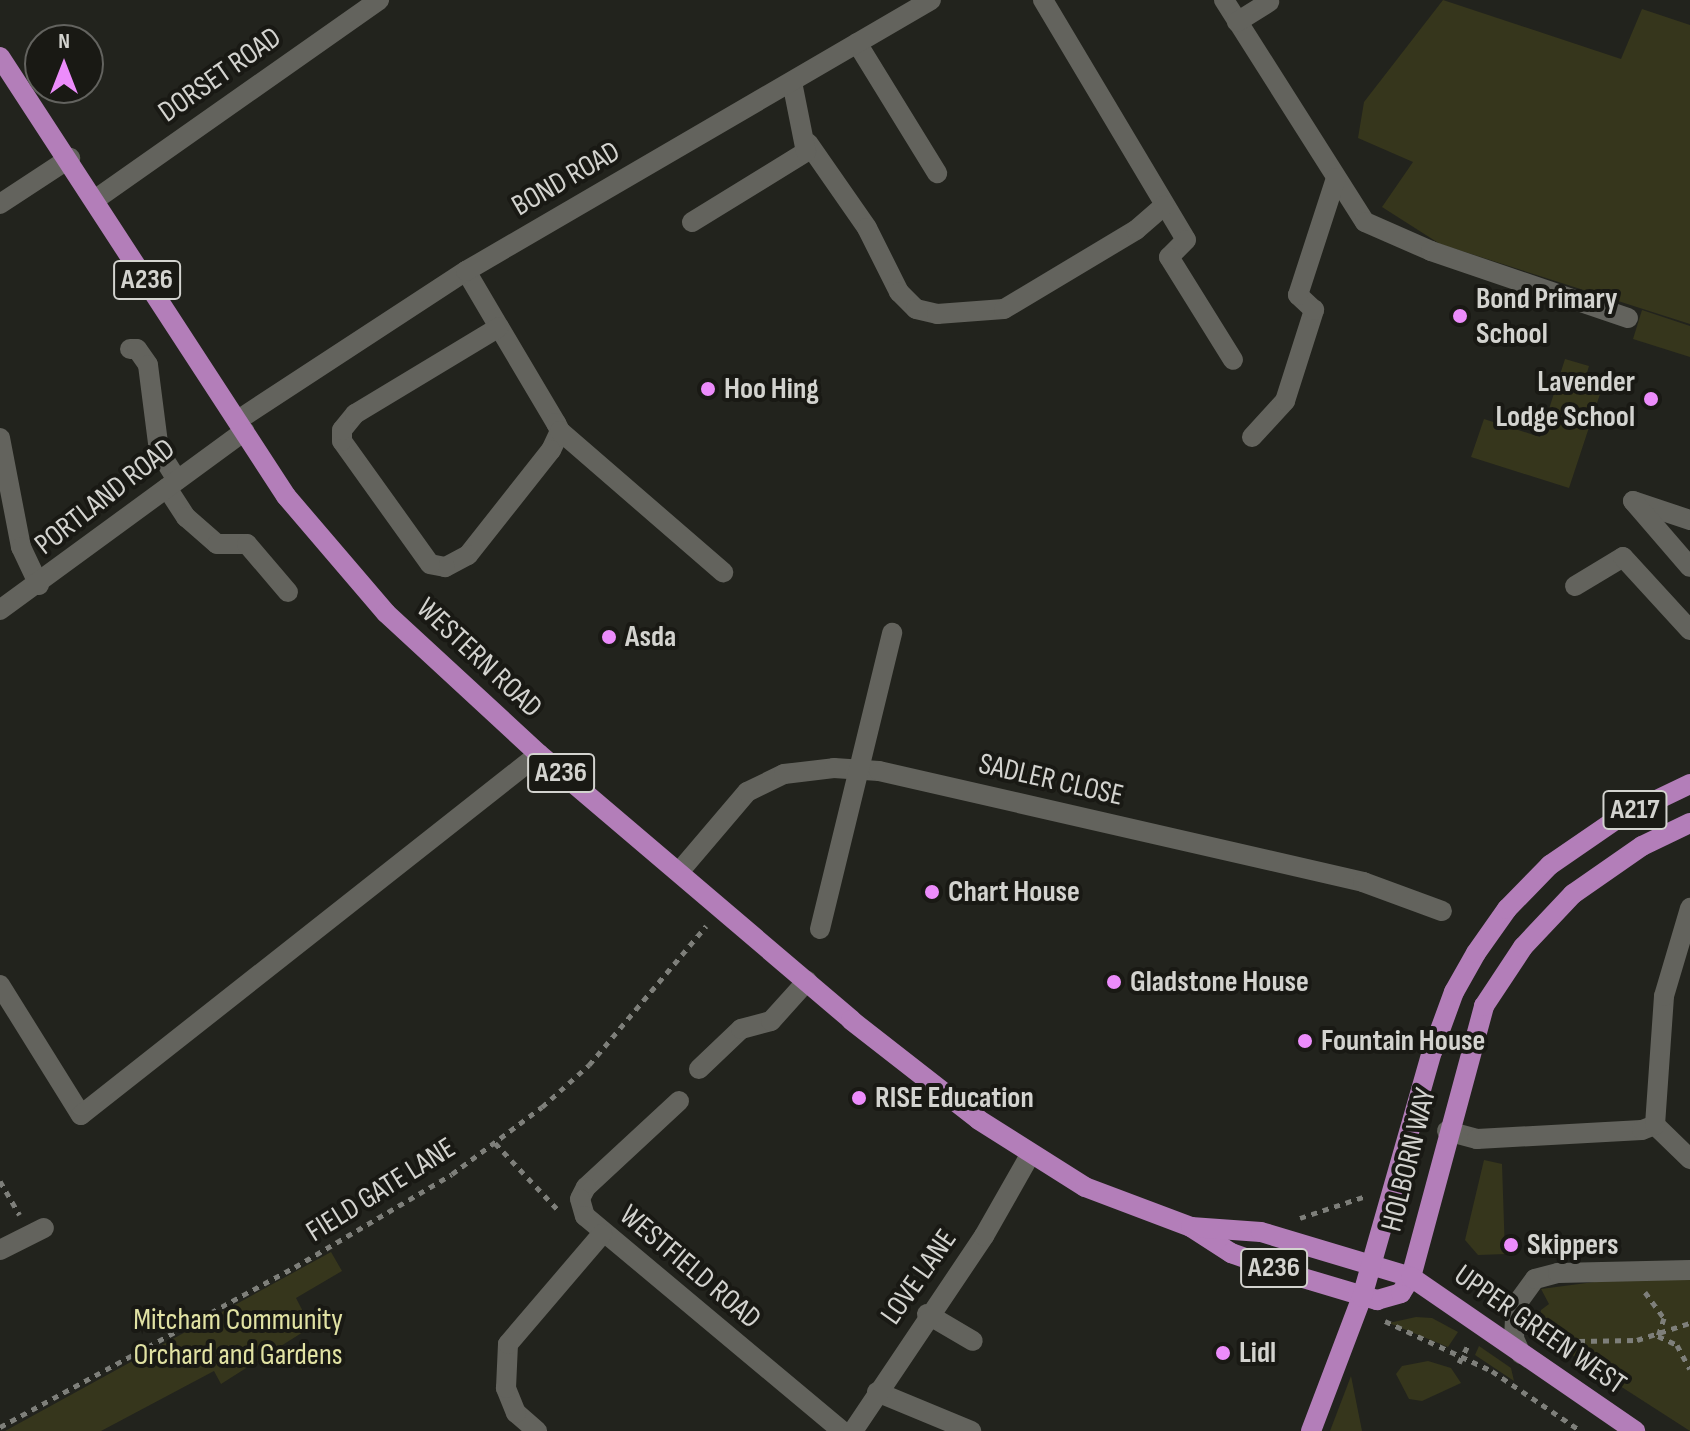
<!DOCTYPE html>
<html>
<head>
<meta charset="utf-8">
<style>
	body { margin:0 }
	#map { position:relative; width:1690px; height:1431px; overflow:hidden; background:#22231d; font-family:"Sofia Sans Condensed",sans-serif }
	div>[style] { position:absolute }
	.green>* { inset:0; background:#36361c }
	.path>* { height:5px; margin-top:-2.5px; transform-origin:0; background:repeating-linear-gradient(90deg,#7e7f7a 0 6px,transparent 0 12px) }
	.minor>* { height:20px; margin:-10px; padding:0 10px; transform-origin:10px; border-radius:10px; background:#63635d }
	.major>* { height:20px; margin:-10px; padding:0 10px; transform-origin:10px; border-radius:10px; background:#b37eb9 }
	.dots>* { width:22px; height:22px; translate:-50% -50%; box-sizing:border-box; border:4px solid #191914; border-radius:50% }
	span { translate:-50% -50%; white-space:nowrap; text-align:center; line-height:1.15; -webkit-text-stroke:8px #191914; paint-order:stroke }
	.shield-label span { padding:2px 6px; background:#191914; border:2px solid; border-radius:6px; -webkit-text-stroke-width:0 }
	.shield-label { font-size:28px; color:#d3d3cf; font-weight:700 }
	.street-label { font-size:30px; color:#d3d3cf }
	.poi-label { font-size:30px; color:#d3d3cf; font-weight:700 }
	.left { translate:0 -50%; text-align:left }
	.right { translate:-100% -50%; text-align:right }
	.park-label { font-size:30px; color:#e1e2a3 }
	.north { position:absolute; left:24px; top:24px; width:80px; height:80px; box-sizing:border-box; background:#191914; border:2px solid #63635f; border-radius:50%; rotate:0deg; font-size:22px; font-weight:700; line-height:32px; text-align:center; color:#d3d3cf }
	.north::after { content:''; display:block; margin:auto; width:28px; height:36px; background:#ec8cfb; clip-path:polygon(50% 0,100% 100%,50% 72%,0 100%) }
</style>
</head>
<body>
<div id="map">
	<div class="green">
		<i style="clip-path:polygon(1443px 0,1621px 59px,1642px 9px,1690px 25px,1690px 324px,1440px 244px,1382px 207px,1413px 162px,1358px 138px,1364px 102px)"></i>
		<i style="clip-path:polygon(1642px 310px,1690px 326px,1690px 357px,1633px 339px)"></i>
		<i style="clip-path:polygon(1565px 359px,1589px 366px,1586px 376px,1604px 382px,1569px 488px,1471px 457px,1484px 419px,1540px 437px)"></i>
		<i style="clip-path:polygon(1484px 1160px,1502px 1164px,1505px 1254px,1478px 1255px,1465px 1240px)"></i>
		<i style="clip-path:polygon(331px 1252px,342px 1271px,296px 1298px,311px 1327px,221px 1384px,214px 1371px,101px 1431px,5px 1431px)"></i>
		<i style="clip-path:polygon(1617px 1279px,1690px 1280px,1690px 1431px,1561px 1348px,1538px 1327px,1541px 1310px,1549px 1304px,1541px 1289px)"></i>
		<i style="clip-path:polygon(1416px 1317px,1432px 1318px,1458px 1332px,1448px 1347px,1389px 1323px)"></i>
		<i style="clip-path:polygon(1479px 1346px,1511px 1368px,1514px 1381px,1475px 1355px)"></i>
		<i style="clip-path:polygon(1428px 1361px,1451px 1368px,1461px 1383px,1422px 1401px,1409px 1399px,1396px 1374px,1402px 1366px)"></i>
		<i style="clip-path:polygon(1351px 1376px,1362px 1431px,1330px 1431px)"></i>
	</div>
	<div class="path">
		<i style="left:495px;top:1143px;width:93px;rotate:46.7deg"></i>
		<i style="left:0;top:1181px;width:39px;rotate:60deg"></i>
		<i style="left:1300px;top:1218px;width:70px;rotate:-18.4deg"></i>
		<i style="left:1645px;top:1292px;width:32px;rotate:54deg"></i>
		<i style="left:1664px;top:1318px;width:19px;rotate:108deg"></i>
		<i style="left:1658px;top:1336px;width:21px;rotate:25deg"></i>
		<i style="left:1677px;top:1345px;width:27px;rotate:62deg"></i>
		<i style="left:1385px;top:1321px;width:118px;rotate:25deg"></i>
		<i style="left:1492px;top:1371px;width:107px;rotate:34deg"></i>
		<i style="left:1561px;top:1353px;width:22px;rotate:-34deg"></i>
		<i style="left:1579px;top:1341px;width:58px;rotate:-1deg"></i>
		<i style="left:1637px;top:1340px;width:56px;rotate:-17.8deg"></i>
		<i style="left:1459px;top:1363px;width:22px;rotate:-63deg"></i>
		<i style="left:0;top:1427px;width:336px;rotate:-28.5deg"></i>
		<i style="left:295px;top:1267px;width:182px;rotate:-30.6deg"></i>
		<i style="left:452px;top:1174px;width:112px;rotate:-36.7deg"></i>
		<i style="left:542px;top:1107px;width:63px;rotate:-41.8deg"></i>
		<i style="left:589px;top:1065px;width:182px;rotate:-49.9deg"></i>
	</div>
	<div class="minor">
		<i style="left:1043px;top:0;width:279px;rotate:59.2deg"></i>
		<i style="left:1186px;top:240px;width:24px;rotate:135deg"></i>
		<i style="left:1169px;top:257px;width:121px;rotate:58.1deg"></i>
		<i style="left:1224px;top:0;width:263px;rotate:57.6deg"></i>
		<i style="left:1365px;top:222px;width:72px;rotate:23.7deg"></i>
		<i style="left:1431px;top:251px;width:208px;rotate:18.8deg"></i>
		<i style="left:1237px;top:22px;width:38px;rotate:-32deg"></i>
		<i style="left:857px;top:43px;width:153px;rotate:58.4deg"></i>
		<i style="left:808px;top:143px;width:103px;rotate:55.2deg"></i>
		<i style="left:867px;top:228px;width:72px;rotate:63.4deg"></i>
		<i style="left:899px;top:292px;width:24px;rotate:45deg"></i>
		<i style="left:916px;top:309px;width:22px;rotate:13deg"></i>
		<i style="left:937px;top:314px;width:67px;rotate:-4.3deg"></i>
		<i style="left:1004px;top:309px;width:154px;rotate:-30.9deg"></i>
		<i style="left:1136px;top:230px;width:37px;rotate:-41deg"></i>
		<i style="left:96px;top:199px;width:346px;rotate:-35.1deg"></i>
		<i style="left:0;top:204px;width:84px;rotate:-33.3deg"></i>
		<i style="left:692px;top:222px;width:134px;rotate:-31.6deg"></i>
		<i style="left:806px;top:152px;width:71px;rotate:-101.3deg"></i>
		<i style="left:466px;top:271px;width:65px;rotate:59.5deg"></i>
		<i style="left:499px;top:327px;width:112px;rotate:59.3deg"></i>
		<i style="left:556px;top:423px;width:9px;rotate:63deg"></i>
		<i style="left:560px;top:431px;width:21px;rotate:115deg"></i>
		<i style="left:551px;top:450px;width:134px;rotate:128.3deg"></i>
		<i style="left:468px;top:555px;width:26px;rotate:152deg"></i>
		<i style="left:445px;top:567px;width:15px;rotate:-169deg"></i>
		<i style="left:430px;top:564px;width:151px;rotate:-125.6deg"></i>
		<i style="left:342px;top:441px;width:11px;rotate:-90deg"></i>
		<i style="left:342px;top:430px;width:21px;rotate:-51deg"></i>
		<i style="left:355px;top:414px;width:168px;rotate:-31.1deg"></i>
		<i style="left:130px;top:349px;width:7px"></i>
		<i style="left:137px;top:349px;width:19px;rotate:55deg"></i>
		<i style="left:148px;top:365px;width:87px;rotate:82.7deg"></i>
		<i style="left:159px;top:451px;width:34px;rotate:58deg"></i>
		<i style="left:238px;top:420px;width:272px;rotate:-33.2deg"></i>
		<i style="left:466px;top:271px;width:538px;rotate:-30.23deg"></i>
		<i style="left:560px;top:431px;width:216px;rotate:40.9deg"></i>
		<i style="left:1252px;top:437px;width:49px;rotate:-47.5deg"></i>
		<i style="left:1285px;top:401px;width:96px;rotate:-72.3deg"></i>
		<i style="left:1314px;top:310px;width:22px;rotate:-137deg"></i>
		<i style="left:1298px;top:295px;width:123px;rotate:-72deg"></i>
		<i style="left:0;top:438px;width:111px;rotate:79.1deg"></i>
		<i style="left:21px;top:547px;width:42px;rotate:64.7deg"></i>
		<i style="left:167px;top:488px;width:35px;rotate:57deg"></i>
		<i style="left:186px;top:517px;width:41px;rotate:41.1deg"></i>
		<i style="left:217px;top:544px;width:30px"></i>
		<i style="left:247px;top:544px;width:63px;rotate:49.5deg"></i>
		<i style="left:1690px;top:520px;width:60px;rotate:-161.6deg"></i>
		<i style="left:1633px;top:501px;width:87px;rotate:49.2deg"></i>
		<i style="left:1575px;top:586px;width:56px;rotate:-31.1deg"></i>
		<i style="left:1623px;top:557px;width:99px;rotate:47.5deg"></i>
		<i style="left:0;top:610px;width:303px;rotate:-36.2deg"></i>
		<i style="left:679px;top:872px;width:105px;rotate:-49.6deg"></i>
		<i style="left:747px;top:792px;width:41px;rotate:-25.9deg"></i>
		<i style="left:784px;top:774px;width:50px;rotate:-6.8deg"></i>
		<i style="left:834px;top:768px;width:45px;rotate:3.8deg"></i>
		<i style="left:879px;top:771px;width:497px;rotate:12.9deg"></i>
		<i style="left:1363px;top:882px;width:84px;rotate:20.2deg"></i>
		<i style="left:820px;top:929px;width:305px;rotate:-76.3deg"></i>
		<i style="left:0;top:985px;width:153px;rotate:58.1deg"></i>
		<i style="left:81px;top:1115px;width:583px;rotate:-38.25deg"></i>
		<i style="left:699px;top:1069px;width:58px;rotate:-43.6deg"></i>
		<i style="left:741px;top:1029px;width:31px;rotate:-15deg"></i>
		<i style="left:771px;top:1021px;width:54px;rotate:-48deg"></i>
		<i style="left:679px;top:1101px;width:127px;rotate:137.2deg"></i>
		<i style="left:586px;top:1187px;width:13px;rotate:117deg"></i>
		<i style="left:580px;top:1199px;width:18px;rotate:74deg"></i>
		<i style="left:585px;top:1216px;width:335px;rotate:39.9deg"></i>
		<i style="left:1655px;top:1125px;width:49px;rotate:44.2deg"></i>
		<i style="left:1447px;top:1131px;width:31px;rotate:15deg"></i>
		<i style="left:1477px;top:1139px;width:165px;rotate:-3.1deg"></i>
		<i style="left:1642px;top:1130px;width:14px;rotate:-21deg"></i>
		<i style="left:1655px;top:1125px;width:129px;rotate:-86deg"></i>
		<i style="left:1664px;top:996px;width:92px;rotate:-73.5deg"></i>
		<i style="left:0;top:1250px;width:49px;rotate:-26.6deg"></i>
		<i style="left:927px;top:1314px;width:53px;rotate:30.4deg"></i>
		<i style="left:1521px;top:1354px;width:17px;rotate:-114deg"></i>
		<i style="left:1514px;top:1338px;width:33px;rotate:-87deg"></i>
		<i style="left:1516px;top:1305px;width:32px;rotate:-54deg"></i>
		<i style="left:1535px;top:1279px;width:24px;rotate:-15deg"></i>
		<i style="left:1558px;top:1273px;width:132px;rotate:-1.3deg"></i>
		<i style="left:877px;top:1392px;width:102px;rotate:22.5deg"></i>
		<i style="left:537px;top:1431px;width:28px;rotate:-139deg"></i>
		<i style="left:516px;top:1413px;width:27px;rotate:-112deg"></i>
		<i style="left:506px;top:1388px;width:44px;rotate:-87.4deg"></i>
		<i style="left:508px;top:1344px;width:145px;rotate:-49.5deg"></i>
		<i style="left:853px;top:1431px;width:235px;rotate:-56.1deg"></i>
		<i style="left:984px;top:1236px;width:93px;rotate:-60.4deg"></i>
	</div>
	<div class="major">
		<i style="left:0;top:57px;width:524px;rotate:56.92deg"></i>
		<i style="left:286px;top:496px;width:154px;rotate:49.5deg"></i>
		<i style="left:386px;top:613px;width:208px;rotate:42.7deg"></i>
		<i style="left:539px;top:754px;width:410px;rotate:40.4deg"></i>
		<i style="left:851px;top:1020px;width:162px;rotate:38deg"></i>
		<i style="left:979px;top:1120px;width:125px;rotate:32.3deg"></i>
		<i style="left:1085px;top:1187px;width:113px;rotate:20.7deg"></i>
		<i style="left:1191px;top:1227px;width:48px;rotate:33deg"></i>
		<i style="left:1231px;top:1253px;width:66px;rotate:19.5deg"></i>
		<i style="left:1293px;top:1275px;width:88px;rotate:16.6deg"></i>
		<i style="left:1377px;top:1300px;width:25px;rotate:-16deg"></i>
		<i style="left:1401px;top:1293px;width:19px;rotate:-58deg"></i>
		<i style="left:1411px;top:1277px;width:281px;rotate:-74.9deg"></i>
		<i style="left:1484px;top:1006px;width:71px;rotate:-56.5deg"></i>
		<i style="left:1523px;top:947px;width:73px;rotate:-46.7deg"></i>
		<i style="left:1573px;top:894px;width:84px;rotate:-34.8deg"></i>
		<i style="left:1642px;top:846px;width:53px;rotate:-25.6deg"></i>
		<i style="left:1191px;top:1227px;width:70px;rotate:4.1deg"></i>
		<i style="left:1261px;top:1232px;width:157px;rotate:16.7deg"></i>
		<i style="left:1411px;top:1277px;width:272px;rotate:34.5deg"></i>
		<i style="left:1311px;top:1431px;width:143px;rotate:-69.2deg"></i>
		<i style="left:1362px;top:1297px;width:255px;rotate:-74.1deg"></i>
		<i style="left:1432px;top:1052px;width:64px;rotate:-69.9deg"></i>
		<i style="left:1454px;top:992px;width:45px;rotate:-60.6deg"></i>
		<i style="left:1476px;top:953px;width:54px;rotate:-54.8deg"></i>
		<i style="left:1507px;top:909px;width:62px;rotate:-45.7deg"></i>
		<i style="left:1550px;top:865px;width:81px;rotate:-34.5deg"></i>
		<i style="left:1617px;top:819px;width:81px;rotate:-25.6deg"></i>
	</div>
	<div class="dots">
		<i style="left:1460px;top:316px;background:#ec8cfb"></i>
		<i style="left:708px;top:389px;background:#ec8cfb"></i>
		<i style="left:1651px;top:399px;background:#ec8cfb"></i>
		<i style="left:609px;top:637px;background:#ec8cfb"></i>
		<i style="left:932px;top:892px;background:#ec8cfb"></i>
		<i style="left:1114px;top:982px;background:#ec8cfb"></i>
		<i style="left:1305px;top:1041px;background:#ec8cfb"></i>
		<i style="left:859px;top:1098px;background:#ec8cfb"></i>
		<i style="left:1511px;top:1245px;background:#ec8cfb"></i>
		<i style="left:1223px;top:1353px;background:#ec8cfb"></i>
	</div>
	<div class="shield-label">
		<span style="left:147px;top:280px">A236</span>
		<span style="left:561px;top:773px">A236</span>
		<span style="left:1635px;top:810px">A217</span>
		<span style="left:1274px;top:1268px">A236</span>
	</div>
	<div class="street-label">
		<span style="left:220px;top:75px;rotate:-35deg">DORSET ROAD</span>
		<span style="left:566px;top:179px;rotate:-30deg">BOND ROAD</span>
		<span style="left:105px;top:497px;rotate:-38deg">PORTLAND ROAD</span>
		<span style="left:479px;top:658px;rotate:43deg">WESTERN ROAD</span>
		<span style="left:1051px;top:780px;rotate:13deg">SADLER CLOSE</span>
		<span style="left:1409px;top:1160px;rotate:-76deg">HOLBORN WAY</span>
		<span style="left:381px;top:1190px;rotate:-32deg">FIELD GATE LANE</span>
		<span style="left:690px;top:1267px;rotate:40deg">WESTFIELD ROAD</span>
		<span style="left:919px;top:1277px;rotate:-55deg">LOVE LANE</span>
		<span style="left:1540px;top:1330px;rotate:35deg">UPPER GREEN WEST</span>
	</div>
	<div class="poi-label">
		<span class="left" style="left:1476px;top:316px">Bond Primary<br>School</span>
		<span class="right" style="left:1635px;top:399px">Lavender<br>Lodge School</span>
		<span class="left" style="left:724px;top:389px">Hoo Hing</span>
		<span class="left" style="left:625px;top:637px">Asda</span>
		<span class="left" style="left:948px;top:892px">Chart House</span>
		<span class="left" style="left:1130px;top:982px">Gladstone House</span>
		<span class="left" style="left:1321px;top:1041px">Fountain House</span>
		<span class="left" style="left:875px;top:1098px">RISE Education</span>
		<span class="left" style="left:1527px;top:1245px">Skippers</span>
		<span class="left" style="left:1239px;top:1353px">Lidl</span>
	</div>
	<div class="park-label">
		<span style="left:238px;top:1337px">Mitcham Community<br>Orchard and Gardens</span>
	</div>
	<div class="north">N</div>
</div>
</body>
</html>
